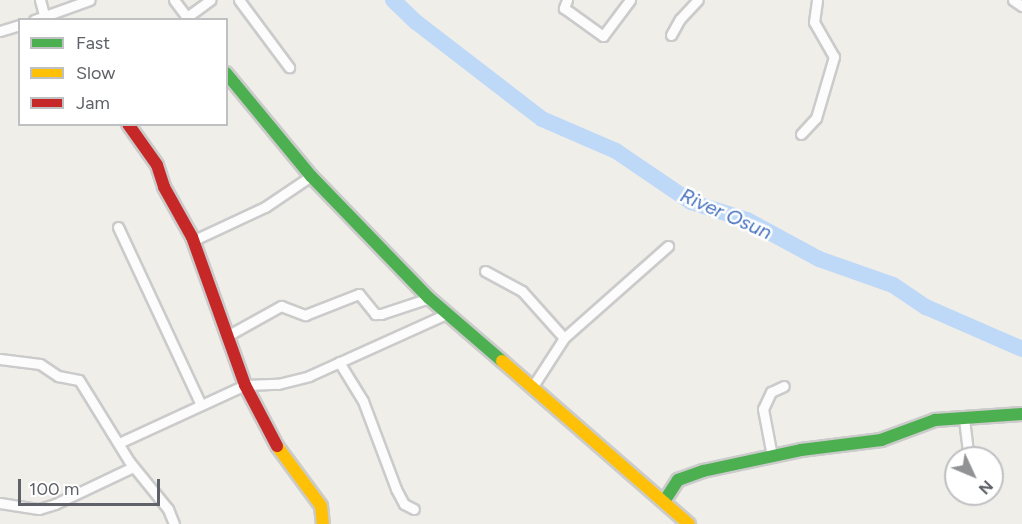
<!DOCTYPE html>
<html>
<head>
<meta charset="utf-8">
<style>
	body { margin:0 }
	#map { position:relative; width:1022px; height:524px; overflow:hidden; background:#efeee9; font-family:Figtree,sans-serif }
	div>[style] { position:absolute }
	.river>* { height:16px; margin:-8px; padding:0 8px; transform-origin:8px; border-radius:8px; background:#bed8f8 }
	.roads { filter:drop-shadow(2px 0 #cbcbcb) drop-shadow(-2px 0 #cbcbcb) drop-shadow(0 2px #cbcbcb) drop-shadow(0 -2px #cbcbcb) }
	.street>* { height:9px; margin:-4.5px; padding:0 4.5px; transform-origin:4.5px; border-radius:4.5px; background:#fdfcfc }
	.fast>* { height:12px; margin:-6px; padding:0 6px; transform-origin:6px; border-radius:6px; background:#4caf50 }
	.slow>* { height:12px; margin:-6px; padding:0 6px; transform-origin:6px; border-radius:6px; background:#ffc107 }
	.jam>* { height:12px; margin:-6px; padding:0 6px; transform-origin:6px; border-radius:6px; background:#c62828 }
	span { translate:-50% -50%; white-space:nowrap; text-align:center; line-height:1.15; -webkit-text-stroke:5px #fff; paint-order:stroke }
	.water-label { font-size:20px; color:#4571bd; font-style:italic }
	.legend { position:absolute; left:18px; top:18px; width:210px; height:108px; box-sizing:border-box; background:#fff; border:2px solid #bfc0c2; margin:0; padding:8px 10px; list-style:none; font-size:18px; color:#5e6167 }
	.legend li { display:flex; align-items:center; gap:12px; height:30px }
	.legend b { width:30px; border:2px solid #bfc0c2 }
	.north { position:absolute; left:944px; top:446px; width:60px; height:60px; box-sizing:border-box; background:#fff; border:2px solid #bfc0c2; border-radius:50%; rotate:134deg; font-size:16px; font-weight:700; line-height:24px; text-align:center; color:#5e6167 }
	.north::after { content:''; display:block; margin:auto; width:21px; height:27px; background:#919294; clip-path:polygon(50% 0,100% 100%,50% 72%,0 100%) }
	.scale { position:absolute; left:18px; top:479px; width:142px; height:27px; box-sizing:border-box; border:3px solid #5e6167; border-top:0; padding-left:8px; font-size:18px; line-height:21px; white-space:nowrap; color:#5e6167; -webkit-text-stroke:4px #fff; paint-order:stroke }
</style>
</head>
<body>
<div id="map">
	<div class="river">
		<i style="left:393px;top:0;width:32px;rotate:44deg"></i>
		<i style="left:416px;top:22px;width:159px;rotate:37.6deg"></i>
		<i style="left:542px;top:119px;width:81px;rotate:23.4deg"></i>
		<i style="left:616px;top:151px;width:91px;rotate:34.2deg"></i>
		<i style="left:691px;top:202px;width:59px;rotate:17.8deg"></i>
		<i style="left:747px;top:220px;width:82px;rotate:28.4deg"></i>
		<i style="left:819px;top:259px;width:78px;rotate:19.4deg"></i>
		<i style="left:893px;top:285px;width:40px;rotate:34deg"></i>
		<i style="left:926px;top:307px;width:105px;rotate:23.6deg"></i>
	</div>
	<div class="roads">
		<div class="street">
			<i style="left:40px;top:0;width:16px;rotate:75deg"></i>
			<i style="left:174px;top:0;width:25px;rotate:53deg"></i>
			<i style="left:239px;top:0;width:84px;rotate:53.3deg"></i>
			<i style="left:567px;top:0;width:9px;rotate:111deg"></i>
			<i style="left:564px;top:8px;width:48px;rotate:35.7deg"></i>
			<i style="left:603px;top:36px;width:45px;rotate:-53.1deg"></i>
			<i style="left:1013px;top:0;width:11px;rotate:34deg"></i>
			<i style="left:187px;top:17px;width:29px;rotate:-36deg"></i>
			<i style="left:34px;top:20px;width:59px;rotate:-19.7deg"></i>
			<i style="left:0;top:31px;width:21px;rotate:-17deg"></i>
			<i style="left:671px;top:35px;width:18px;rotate:-61deg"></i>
			<i style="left:680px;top:19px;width:26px;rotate:-47deg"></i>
			<i style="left:801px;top:134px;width:22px;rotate:-47deg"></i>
			<i style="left:816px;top:118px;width:64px;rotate:-73.6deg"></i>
			<i style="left:834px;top:57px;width:40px;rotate:-119.7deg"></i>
			<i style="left:814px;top:22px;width:22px;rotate:-82deg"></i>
			<i style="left:118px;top:227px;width:196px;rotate:65deg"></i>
			<i style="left:192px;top:241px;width:81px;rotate:-25deg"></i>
			<i style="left:265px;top:207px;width:55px;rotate:-34deg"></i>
			<i style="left:485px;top:271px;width:42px;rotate:28.4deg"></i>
			<i style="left:522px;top:291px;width:63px;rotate:48.2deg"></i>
			<i style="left:227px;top:336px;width:62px;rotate:-29.1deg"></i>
			<i style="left:281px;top:306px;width:26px;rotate:21deg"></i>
			<i style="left:305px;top:315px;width:58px;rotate:-21.3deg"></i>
			<i style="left:359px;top:294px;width:26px;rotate:51deg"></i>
			<i style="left:375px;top:314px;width:6px"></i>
			<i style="left:381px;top:314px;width:51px;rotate:-18.4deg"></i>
			<i style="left:0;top:359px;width:40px;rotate:7.1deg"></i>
			<i style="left:40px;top:364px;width:22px;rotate:34deg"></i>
			<i style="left:58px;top:376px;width:21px;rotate:11deg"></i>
			<i style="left:79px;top:380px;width:95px;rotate:58.3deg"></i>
			<i style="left:129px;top:461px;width:62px;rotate:50.9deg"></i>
			<i style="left:168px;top:509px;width:16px;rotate:68deg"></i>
			<i style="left:339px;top:362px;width:46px;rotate:58.4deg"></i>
			<i style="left:363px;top:401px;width:94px;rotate:69.4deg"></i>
			<i style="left:396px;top:489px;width:17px;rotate:62deg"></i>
			<i style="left:404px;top:504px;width:11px;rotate:27deg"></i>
			<i style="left:533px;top:386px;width:57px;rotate:-57.1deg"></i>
			<i style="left:564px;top:338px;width:139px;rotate:-41.5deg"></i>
			<i style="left:964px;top:419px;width:39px;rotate:83deg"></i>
			<i style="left:119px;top:443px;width:139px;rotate:-24.7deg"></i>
			<i style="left:245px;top:385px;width:33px;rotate:-2deg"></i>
			<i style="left:278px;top:384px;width:32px;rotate:-14deg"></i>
			<i style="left:309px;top:376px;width:150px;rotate:-24.3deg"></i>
			<i style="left:772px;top:456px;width:48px;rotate:-100.8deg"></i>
			<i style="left:763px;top:409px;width:19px;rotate:-65deg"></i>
			<i style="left:771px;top:392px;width:14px;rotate:-25deg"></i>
			<i style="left:0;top:503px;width:39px;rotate:9deg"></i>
			<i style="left:39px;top:509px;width:17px;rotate:-17deg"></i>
			<i style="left:55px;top:504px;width:86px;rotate:-25.4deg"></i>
		</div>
		<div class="fast">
			<i style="left:226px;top:73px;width:134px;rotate:50.5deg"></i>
			<i style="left:311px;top:176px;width:170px;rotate:46deg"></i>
			<i style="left:429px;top:298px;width:96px;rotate:40.8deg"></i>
			<i style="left:665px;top:500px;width:24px;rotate:-57deg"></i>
			<i style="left:678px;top:480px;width:27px;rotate:-20deg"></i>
			<i style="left:703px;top:471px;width:100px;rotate:-12.1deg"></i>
			<i style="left:801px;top:450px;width:81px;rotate:-7.1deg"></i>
			<i style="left:881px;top:440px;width:58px;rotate:-20.3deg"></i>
			<i style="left:935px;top:420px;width:87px;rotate:-3.9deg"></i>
		</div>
		<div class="slow">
			<i style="left:502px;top:361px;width:248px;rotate:41.1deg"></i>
			<i style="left:277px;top:446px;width:74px;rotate:53.7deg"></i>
			<i style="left:321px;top:506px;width:18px;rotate:84deg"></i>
		</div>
		<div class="jam">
			<i style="left:128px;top:124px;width:50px;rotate:54.7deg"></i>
			<i style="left:157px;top:165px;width:23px;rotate:72deg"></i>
			<i style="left:164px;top:187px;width:57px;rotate:60.8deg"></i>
			<i style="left:192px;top:237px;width:157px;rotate:70.3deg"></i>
			<i style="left:245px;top:385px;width:69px;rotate:62.3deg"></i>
		</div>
	</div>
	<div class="water-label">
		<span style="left:726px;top:214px;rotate:24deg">River Osun</span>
	</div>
	<ul class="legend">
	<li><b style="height:8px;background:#4caf50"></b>Fast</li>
	<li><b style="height:8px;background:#ffc107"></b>Slow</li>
	<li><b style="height:8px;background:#c62828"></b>Jam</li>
	</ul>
	<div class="north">N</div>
	<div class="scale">100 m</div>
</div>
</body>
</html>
